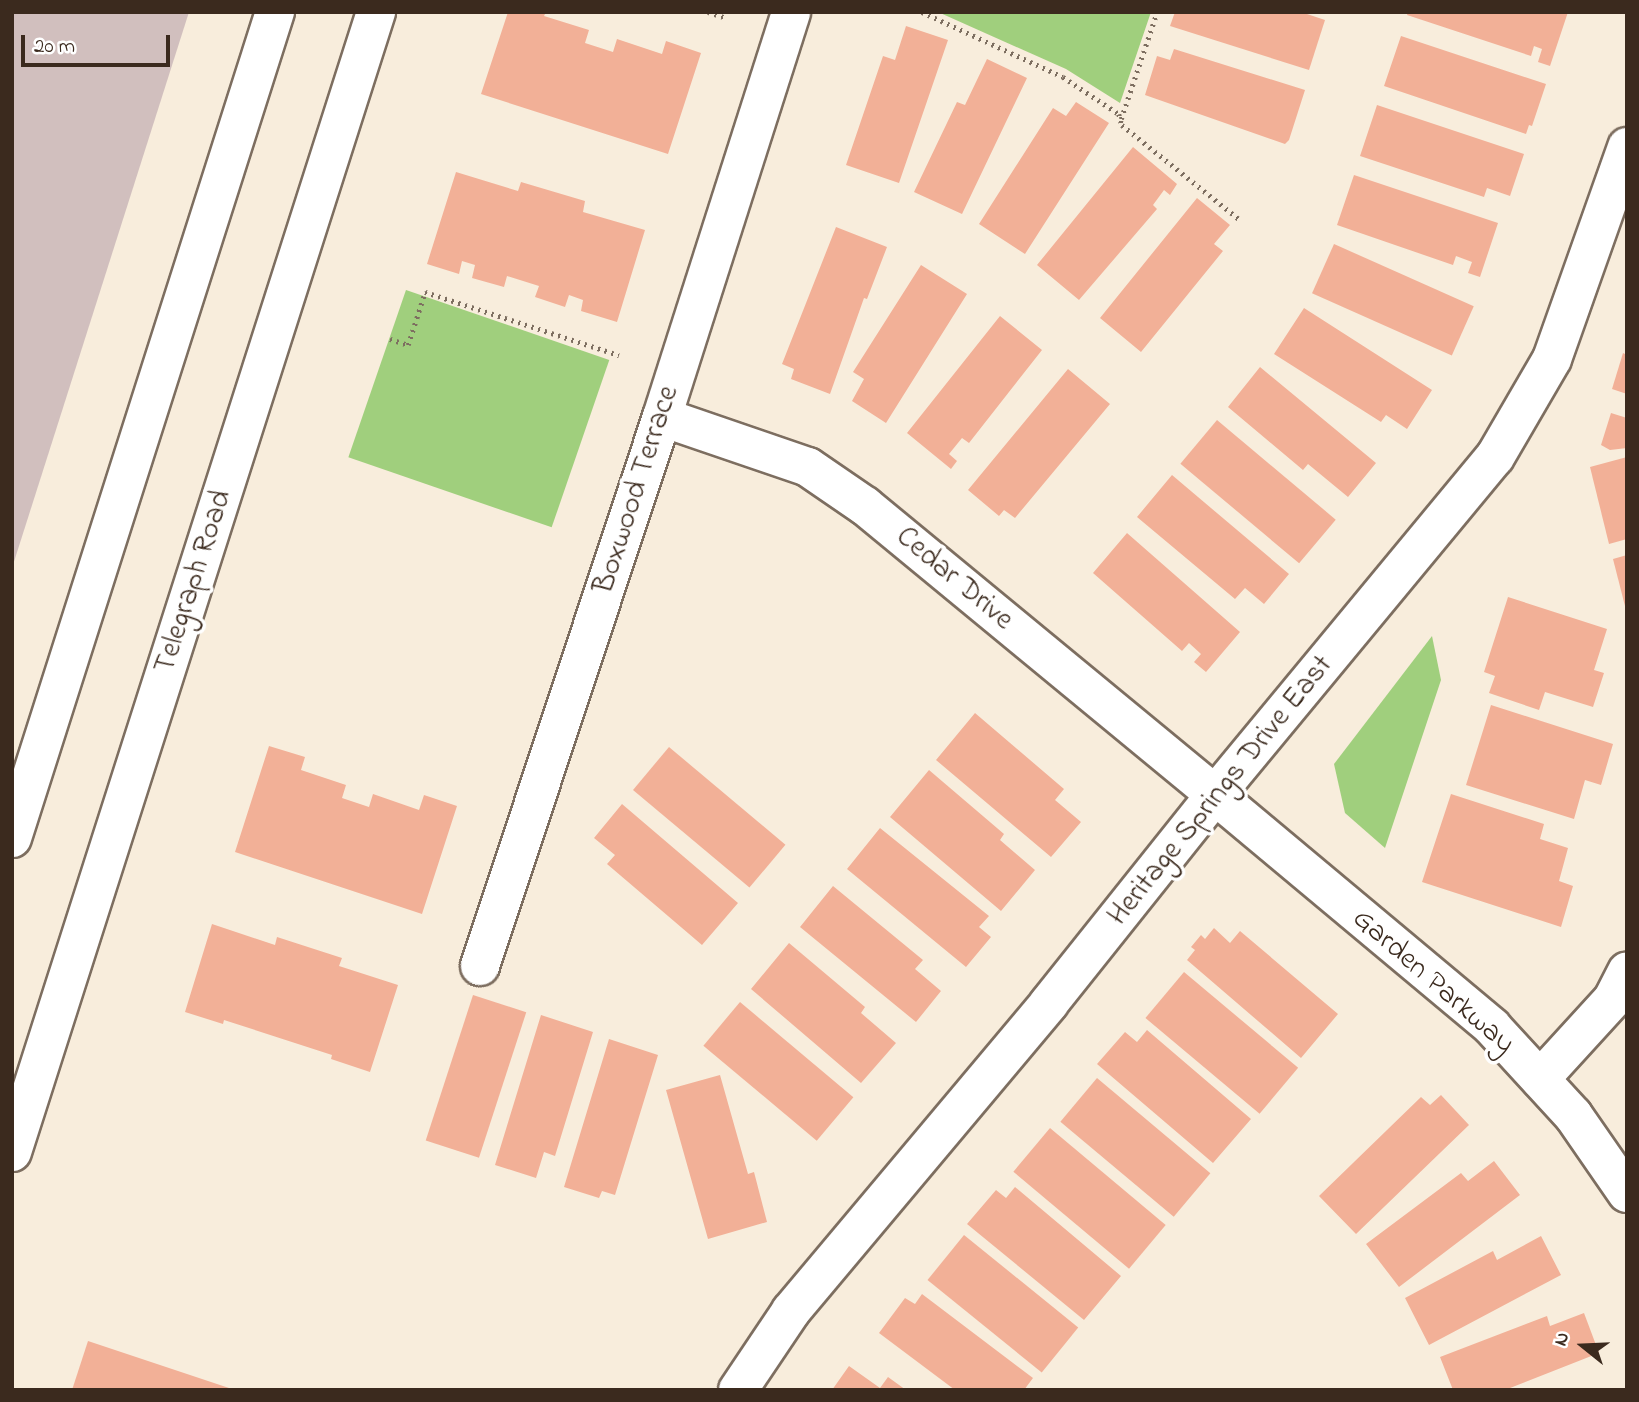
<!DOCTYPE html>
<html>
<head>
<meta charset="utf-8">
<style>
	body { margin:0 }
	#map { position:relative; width:1639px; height:1402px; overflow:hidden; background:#f8eddc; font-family:"Indie Flower",sans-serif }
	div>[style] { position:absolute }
	.industrial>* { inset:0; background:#d1bfbe }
	.green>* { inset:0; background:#a0cf7d; transform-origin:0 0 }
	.building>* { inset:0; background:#f2b097; transform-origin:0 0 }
	.path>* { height:4.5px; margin-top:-2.25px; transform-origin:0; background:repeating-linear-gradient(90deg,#7d6e60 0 2px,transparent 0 7px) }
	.roads { filter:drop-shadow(2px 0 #7d6e60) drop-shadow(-2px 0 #7d6e60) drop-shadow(0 2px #7d6e60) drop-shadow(0 -2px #7d6e60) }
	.street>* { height:38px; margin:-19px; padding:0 19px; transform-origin:19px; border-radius:19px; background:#fff }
	.secondary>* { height:38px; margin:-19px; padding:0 19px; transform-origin:19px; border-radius:19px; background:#fff }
	.primary>* { height:38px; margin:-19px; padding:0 19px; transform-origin:19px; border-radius:19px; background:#fff }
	span { translate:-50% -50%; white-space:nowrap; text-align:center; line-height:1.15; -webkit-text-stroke:7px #fff; paint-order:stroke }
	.street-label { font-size:30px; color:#3b2a1e }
	.frame { position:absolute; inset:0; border:14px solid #3b2a1e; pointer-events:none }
	.north { position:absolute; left:1548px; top:1311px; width:70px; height:70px; -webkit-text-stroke:5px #fff; paint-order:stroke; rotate:288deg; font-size:19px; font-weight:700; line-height:28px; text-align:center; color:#3b2a1e }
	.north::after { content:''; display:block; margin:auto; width:24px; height:32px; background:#3b2a1e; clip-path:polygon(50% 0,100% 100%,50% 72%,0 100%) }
	.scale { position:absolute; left:21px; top:35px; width:149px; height:32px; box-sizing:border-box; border:4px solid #3b2a1e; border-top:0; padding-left:9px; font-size:21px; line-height:24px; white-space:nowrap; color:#3b2a1e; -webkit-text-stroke:5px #fff; paint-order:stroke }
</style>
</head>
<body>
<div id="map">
	<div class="industrial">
		<i style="clip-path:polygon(12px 12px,189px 12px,12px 568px)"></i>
	</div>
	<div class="green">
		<i style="clip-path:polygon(938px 12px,1151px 12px,1120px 103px,1066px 69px)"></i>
		<i style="left:406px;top:290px;width:215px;height:177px;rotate:19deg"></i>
		<i style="clip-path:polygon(1432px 636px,1441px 680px,1385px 848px,1345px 813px,1334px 764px)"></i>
	</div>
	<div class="building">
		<i style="clip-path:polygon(508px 12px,546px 12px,544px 16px,589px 30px,585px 43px,613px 52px,617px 39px,662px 54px,666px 41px,701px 53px,668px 154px,481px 94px)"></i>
		<i style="clip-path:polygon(1175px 12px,1301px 12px,1325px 20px,1309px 70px,1170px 26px)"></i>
		<i style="clip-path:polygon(1408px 12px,1568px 12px,1550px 66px,1538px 62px,1542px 49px,1534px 46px,1531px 56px,1407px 15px)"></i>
		<i style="clip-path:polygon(906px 26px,948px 40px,899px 183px,846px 165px,883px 56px,895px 60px)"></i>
		<i style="clip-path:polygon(1401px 36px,1546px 84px,1532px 126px,1529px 125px,1526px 134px,1384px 86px)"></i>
		<i style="clip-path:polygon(1174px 49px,1305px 90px,1289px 140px,1285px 144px,1145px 95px,1157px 56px,1170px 60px)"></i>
		<i style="clip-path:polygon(987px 59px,1027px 78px,962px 214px,914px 192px,957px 102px,965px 105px)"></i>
		<i style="clip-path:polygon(1076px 102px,1109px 123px,1025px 254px,979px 224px,1053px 108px,1066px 116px)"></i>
		<i style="clip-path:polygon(1377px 105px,1524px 154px,1510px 196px,1487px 188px,1484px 197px,1360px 156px)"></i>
		<i style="clip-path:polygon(1133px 147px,1177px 184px,1170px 195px,1164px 190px,1153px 205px,1157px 209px,1079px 300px,1037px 265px)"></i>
		<i style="clip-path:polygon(456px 172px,518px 191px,521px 182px,585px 201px,583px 212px,645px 230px,617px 322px,581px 311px,583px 300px,569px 295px,565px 307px,535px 297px,539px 286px,507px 276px,504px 287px,472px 278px,475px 265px,462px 261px,459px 274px,427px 264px)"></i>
		<i style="clip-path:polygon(1354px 175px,1498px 223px,1480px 277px,1468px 273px,1472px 262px,1456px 256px,1453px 265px,1337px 225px)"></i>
		<i style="clip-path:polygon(1197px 198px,1230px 225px,1214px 244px,1223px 251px,1141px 352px,1100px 318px)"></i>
		<i style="clip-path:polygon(836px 227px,887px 247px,867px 299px,864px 298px,830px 394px,791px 379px,794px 369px,782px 364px)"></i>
		<i style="left:1334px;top:244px;width:153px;height:54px;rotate:24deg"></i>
		<i style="clip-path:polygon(921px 265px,967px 294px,886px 423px,852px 401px,864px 379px,853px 372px)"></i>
		<i style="clip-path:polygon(1304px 308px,1432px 390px,1407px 429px,1386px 415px,1381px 422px,1274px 354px)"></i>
		<i style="clip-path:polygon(1000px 316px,1042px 350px,969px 443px,962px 438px,949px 454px,957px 461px,951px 469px,907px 433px)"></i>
		<i style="clip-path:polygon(1623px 353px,1627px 355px,1627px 394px,1612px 389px)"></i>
		<i style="clip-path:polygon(1260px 367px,1376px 463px,1348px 497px,1308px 464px,1303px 470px,1228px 407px)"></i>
		<i style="clip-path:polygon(1068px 369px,1110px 404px,1015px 518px,1004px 510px,999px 516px,968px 490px)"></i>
		<i style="clip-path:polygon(1611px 413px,1627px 418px,1627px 448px,1610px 450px,1601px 445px)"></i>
		<i style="left:1217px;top:420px;width:155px;height:57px;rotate:40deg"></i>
		<i style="clip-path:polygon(1627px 457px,1627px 539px,1609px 544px,1590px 467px)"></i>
		<i style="clip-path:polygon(1172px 475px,1289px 574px,1264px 604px,1245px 588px,1235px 599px,1137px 517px)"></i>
		<i style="clip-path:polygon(1127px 533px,1240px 632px,1206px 672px,1194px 662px,1201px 654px,1189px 643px,1182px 651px,1093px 573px)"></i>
		<i style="clip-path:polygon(1627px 555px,1627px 610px,1626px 610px,1613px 559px)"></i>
		<i style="clip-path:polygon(1508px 597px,1607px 629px,1594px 670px,1604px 673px,1593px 707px,1545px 692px,1539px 710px,1489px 693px,1495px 676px,1484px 672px)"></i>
		<i style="clip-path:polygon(1491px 705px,1613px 744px,1601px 785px,1585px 780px,1574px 819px,1466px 785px)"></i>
		<i style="clip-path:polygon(975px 713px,1064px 789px,1055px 800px,1081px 822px,1051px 857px,936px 760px)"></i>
		<i style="clip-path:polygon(269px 746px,305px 757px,301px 770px,346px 785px,342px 798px,369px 807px,373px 794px,419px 810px,424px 795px,457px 806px,422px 914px,235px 852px)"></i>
		<i style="left:669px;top:747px;width:152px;height:56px;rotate:40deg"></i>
		<i style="clip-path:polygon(929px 770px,1004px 834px,1000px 840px,1035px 870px,1001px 911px,890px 817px)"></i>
		<i style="clip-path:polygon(1451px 794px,1544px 824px,1540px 839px,1568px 848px,1559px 881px,1573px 886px,1561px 927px,1422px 882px)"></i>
		<i style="clip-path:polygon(622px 804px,738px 903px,702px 945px,607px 864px,615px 855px,594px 838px)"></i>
		<i style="clip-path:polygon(880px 828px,989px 916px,979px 927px,991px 937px,966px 967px,847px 869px)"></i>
		<i style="clip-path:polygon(833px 886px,923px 960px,915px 969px,941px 991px,916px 1022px,800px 927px)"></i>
		<i style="clip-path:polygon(212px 924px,275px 945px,277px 937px,342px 958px,339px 966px,398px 985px,370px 1072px,331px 1059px,332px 1055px,224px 1020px,223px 1024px,185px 1012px)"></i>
		<i style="clip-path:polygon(1214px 928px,1230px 943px,1240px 931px,1338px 1014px,1301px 1058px,1187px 960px,1195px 950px,1191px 947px,1201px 935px,1205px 939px)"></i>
		<i style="clip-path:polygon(789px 943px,865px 1007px,861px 1013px,896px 1043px,861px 1083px,751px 989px)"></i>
		<i style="left:1184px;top:972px;width:149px;height:60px;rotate:40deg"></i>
		<i style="left:473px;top:995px;width:56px;height:153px;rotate:18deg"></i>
		<i style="left:740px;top:1002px;width:148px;height:57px;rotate:40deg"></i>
		<i style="clip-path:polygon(541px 1015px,593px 1032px,555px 1156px,544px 1152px,536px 1178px,495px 1165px)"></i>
		<i style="clip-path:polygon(1147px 1030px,1251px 1119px,1213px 1163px,1097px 1064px,1125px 1032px,1137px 1042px)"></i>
		<i style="clip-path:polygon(609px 1039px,658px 1055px,615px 1195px,602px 1191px,599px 1198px,564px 1187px)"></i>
		<i style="clip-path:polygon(720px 1075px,748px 1174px,754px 1172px,767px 1222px,708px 1239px,666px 1090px)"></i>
		<i style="left:1097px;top:1078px;width:148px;height:57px;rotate:40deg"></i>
		<i style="clip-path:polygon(1441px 1095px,1469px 1125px,1356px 1234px,1319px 1196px,1421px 1097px,1430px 1105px)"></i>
		<i style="left:1050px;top:1128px;width:151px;height:57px;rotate:40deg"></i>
		<i style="clip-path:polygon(1494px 1161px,1520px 1195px,1399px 1287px,1366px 1244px,1461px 1173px,1468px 1181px)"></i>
		<i style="clip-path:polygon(1015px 1187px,1121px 1276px,1084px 1320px,967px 1224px,996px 1190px,1006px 1198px)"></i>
		<i style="left:964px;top:1235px;width:147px;height:58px;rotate:39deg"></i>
		<i style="clip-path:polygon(1541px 1236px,1561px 1275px,1429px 1345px,1405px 1298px,1493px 1251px,1497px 1260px)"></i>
		<i style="clip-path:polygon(922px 1294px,1033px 1378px,1024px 1390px,955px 1390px,879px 1333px,905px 1298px,915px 1304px)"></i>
		<i style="clip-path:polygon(1584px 1313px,1599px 1353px,1505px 1390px,1453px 1390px,1440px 1357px,1547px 1316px,1550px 1326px)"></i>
		<i style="clip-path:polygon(88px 1341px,232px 1389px,232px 1390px,72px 1390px)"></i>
		<i style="clip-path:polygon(849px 1366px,880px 1388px,888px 1377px,906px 1390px,832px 1390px)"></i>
	</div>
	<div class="path">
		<i style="left:708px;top:12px;width:20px;rotate:18deg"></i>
		<i style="left:922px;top:12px;width:155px;rotate:24.7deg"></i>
		<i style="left:1063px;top:77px;width:67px;rotate:33.5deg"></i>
		<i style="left:1119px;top:114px;width:11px;rotate:75deg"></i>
		<i style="left:1122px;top:125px;width:151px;rotate:38.8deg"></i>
		<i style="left:1121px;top:119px;width:113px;rotate:-71.4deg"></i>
		<i style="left:390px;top:339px;width:19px;rotate:18deg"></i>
		<i style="left:408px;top:345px;width:56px;rotate:-72.2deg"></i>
		<i style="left:425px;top:292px;width:204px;rotate:18deg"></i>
	</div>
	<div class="roads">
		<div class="street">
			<i style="left:662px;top:417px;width:154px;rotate:18.9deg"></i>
			<i style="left:808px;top:467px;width:69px;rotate:34.4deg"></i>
			<i style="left:865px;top:506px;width:454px;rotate:39.5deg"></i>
			<i style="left:480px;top:966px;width:578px;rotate:-71.66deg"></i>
			<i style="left:662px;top:417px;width:425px;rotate:-72.3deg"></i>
			<i style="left:1540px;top:1079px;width:108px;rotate:-47.6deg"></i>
			<i style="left:1613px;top:999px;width:31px;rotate:-63deg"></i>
		</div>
		<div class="secondary">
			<i style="left:1215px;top:795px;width:361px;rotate:39.9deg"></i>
			<i style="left:1492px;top:1027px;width:120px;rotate:47.4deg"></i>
			<i style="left:1573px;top:1115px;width:95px;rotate:55.3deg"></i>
			<i style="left:738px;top:1390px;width:95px;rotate:-56.1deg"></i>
			<i style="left:791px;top:1311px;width:402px;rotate:-50deg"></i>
			<i style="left:1049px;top:1003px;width:266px;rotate:-51.4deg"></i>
			<i style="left:1215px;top:795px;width:439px;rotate:-50.4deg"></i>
			<i style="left:1495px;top:457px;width:113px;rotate:-59.8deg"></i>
			<i style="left:1552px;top:359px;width:225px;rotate:-70.5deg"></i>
		</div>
		<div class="primary">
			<i style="left:12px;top:838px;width:867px;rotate:-72.34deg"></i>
			<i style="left:12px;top:1152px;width:1197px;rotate:-72.29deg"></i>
		</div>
	</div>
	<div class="street-label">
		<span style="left:637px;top:490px;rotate:-72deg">Boxwood Terrace</span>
		<span style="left:954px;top:579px;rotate:40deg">Cedar Drive</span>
		<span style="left:194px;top:582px;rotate:-72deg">Telegraph Road</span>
		<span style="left:1221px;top:791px;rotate:-51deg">Heritage Springs Drive East</span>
		<span style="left:1433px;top:982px;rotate:41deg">Garden Parkway</span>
	</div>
	<div class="frame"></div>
	<div class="north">N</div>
	<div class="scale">20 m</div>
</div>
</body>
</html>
